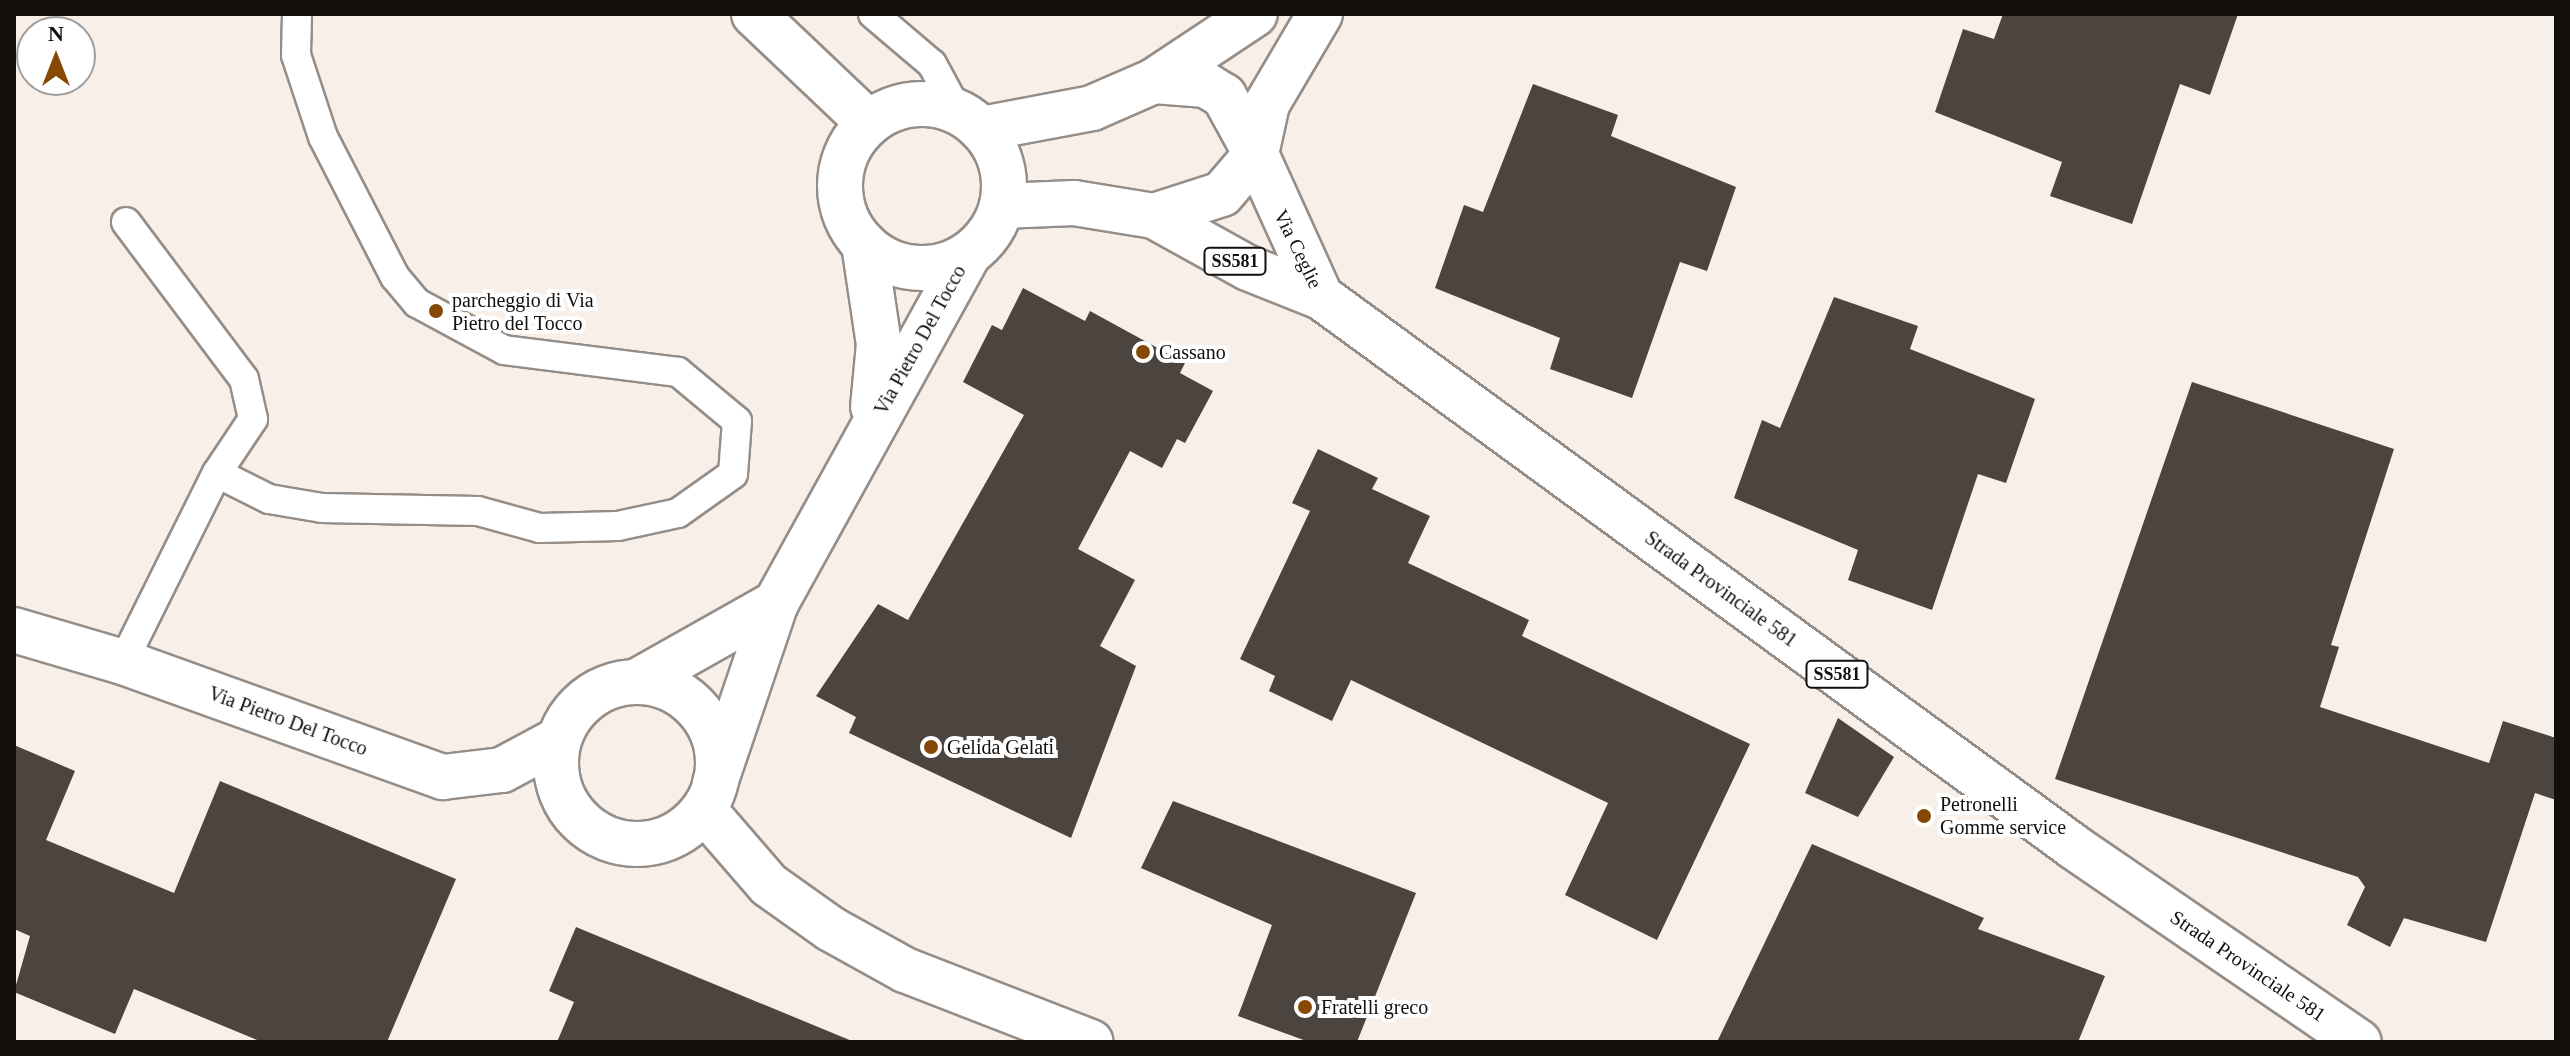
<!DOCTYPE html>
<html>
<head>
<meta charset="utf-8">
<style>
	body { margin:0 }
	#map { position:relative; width:2570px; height:1056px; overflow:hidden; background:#f8efe8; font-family:"Times New Roman",serif }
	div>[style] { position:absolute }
	.building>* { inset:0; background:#4b443f }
	.roads { filter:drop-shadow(2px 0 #958d87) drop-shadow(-2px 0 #958d87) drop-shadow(0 2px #958d87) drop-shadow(0 -2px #958d87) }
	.lane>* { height:28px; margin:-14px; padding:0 14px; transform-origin:14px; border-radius:14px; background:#fff }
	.street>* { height:44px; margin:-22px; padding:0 22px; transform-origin:22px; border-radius:22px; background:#fff }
	.secondary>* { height:44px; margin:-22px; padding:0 22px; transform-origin:22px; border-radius:22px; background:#fff }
	.primary>* { height:44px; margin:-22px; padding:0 22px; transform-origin:22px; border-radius:22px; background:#fff }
	.primary>.ring { margin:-22px; padding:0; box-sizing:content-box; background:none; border:44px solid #fff; border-radius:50% }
	.dots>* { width:22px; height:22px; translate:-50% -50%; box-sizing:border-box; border:4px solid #fff; border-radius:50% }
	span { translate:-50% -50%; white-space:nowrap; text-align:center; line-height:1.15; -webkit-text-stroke:8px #fff; paint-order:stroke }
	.shield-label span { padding:2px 6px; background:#fff; border:2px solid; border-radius:6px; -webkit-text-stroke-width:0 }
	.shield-label { font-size:18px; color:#120f0d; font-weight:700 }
	.street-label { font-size:20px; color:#120f0d }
	.poi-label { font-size:20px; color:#120f0d }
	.left { translate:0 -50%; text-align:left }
	.frame { position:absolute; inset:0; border:16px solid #120f0d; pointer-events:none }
	.north { position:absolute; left:16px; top:16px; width:80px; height:80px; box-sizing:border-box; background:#fff; border:2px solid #a09f9e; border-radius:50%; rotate:0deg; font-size:22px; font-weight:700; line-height:32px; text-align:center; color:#120f0d }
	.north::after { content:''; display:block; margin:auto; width:28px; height:36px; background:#864905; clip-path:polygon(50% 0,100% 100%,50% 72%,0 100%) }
</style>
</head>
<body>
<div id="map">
	<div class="building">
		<i style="clip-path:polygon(2003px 14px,2238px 14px,2210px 95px,2180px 84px,2132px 224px,2050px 196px,2062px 162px,1935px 112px,1963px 29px,1994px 39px)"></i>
		<i style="clip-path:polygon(1533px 84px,1618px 115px,1611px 136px,1736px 187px,1707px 271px,1680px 262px,1632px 398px,1550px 369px,1560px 338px,1435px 288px,1464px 205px,1483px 212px)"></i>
		<i style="clip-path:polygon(1023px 288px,1085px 321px,1090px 311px,1185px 363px,1180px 373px,1213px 391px,1185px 443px,1177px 439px,1162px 468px,1130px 451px,1078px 549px,1135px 580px,1100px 646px,1136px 666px,1071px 838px,849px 733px,856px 717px,816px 696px,878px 604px,908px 620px,1024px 415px,963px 382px,992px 325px,1002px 330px)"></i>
		<i style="clip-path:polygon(1834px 297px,1918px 326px,1910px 349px,2035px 399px,2006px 483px,1978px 474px,1932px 610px,1848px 580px,1858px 550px,1734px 498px,1762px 420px,1780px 428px)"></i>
		<i style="clip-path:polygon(2192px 382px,2394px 449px,2331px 645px,2339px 647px,2320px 707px,2489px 763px,2503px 721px,2556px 738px,2556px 800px,2535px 793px,2486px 942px,2404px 918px,2390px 947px,2347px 925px,2365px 887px,2358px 877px,2055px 779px)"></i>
		<i style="clip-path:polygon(1318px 449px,1378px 478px,1372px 489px,1430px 516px,1408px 563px,1529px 620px,1522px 636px,1750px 744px,1657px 940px,1565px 895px,1608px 803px,1351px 680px,1332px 721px,1269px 691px,1275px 676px,1240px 659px,1310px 511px,1292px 503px)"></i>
		<i style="clip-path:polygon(1838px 718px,1894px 757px,1858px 817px,1805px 793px)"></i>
		<i style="clip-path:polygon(14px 745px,75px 771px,46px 840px,174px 893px,220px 781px,456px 879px,387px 1042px,262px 1042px,134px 989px,115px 1034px,14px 992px,30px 936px,14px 929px)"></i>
		<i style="clip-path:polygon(1173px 801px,1416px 893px,1357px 1042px,1309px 1042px,1238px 1016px,1272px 925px,1141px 868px)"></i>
		<i style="clip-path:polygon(1812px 844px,1984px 918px,1978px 929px,2105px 976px,2078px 1042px,1717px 1042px)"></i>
		<i style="clip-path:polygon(576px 927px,852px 1041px,852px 1042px,557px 1042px,574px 1002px,549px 991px)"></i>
	</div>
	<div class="roads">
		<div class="lane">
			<i style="left:873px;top:14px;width:77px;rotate:40.3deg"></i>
			<i style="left:932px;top:64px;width:55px;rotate:61.6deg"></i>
			<i style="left:126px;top:222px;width:196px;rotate:53.1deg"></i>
			<i style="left:244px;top:379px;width:41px;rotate:77.3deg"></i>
			<i style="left:253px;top:419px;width:65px;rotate:123.7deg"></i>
			<i style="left:123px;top:662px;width:211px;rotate:-63.6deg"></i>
			<i style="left:217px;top:473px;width:58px;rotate:26.6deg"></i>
			<i style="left:269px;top:499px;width:54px;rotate:9.6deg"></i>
			<i style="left:322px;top:508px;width:156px;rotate:1.1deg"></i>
			<i style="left:478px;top:511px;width:64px;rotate:15.3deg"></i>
			<i style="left:540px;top:528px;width:78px;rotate:-1.5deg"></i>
			<i style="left:618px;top:526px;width:61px;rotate:-12.2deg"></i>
			<i style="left:678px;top:513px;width:67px;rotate:-35.3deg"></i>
			<i style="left:733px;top:474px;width:53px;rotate:-85.7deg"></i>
			<i style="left:737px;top:421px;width:77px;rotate:-140.3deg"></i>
			<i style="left:678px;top:372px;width:175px;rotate:-172.8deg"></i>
			<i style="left:504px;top:350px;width:99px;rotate:-151.6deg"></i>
			<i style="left:417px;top:303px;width:34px;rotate:-130deg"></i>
			<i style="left:395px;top:277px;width:157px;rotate:-117.2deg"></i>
			<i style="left:323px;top:137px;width:86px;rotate:-108.2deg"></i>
			<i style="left:296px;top:55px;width:41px;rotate:-88.6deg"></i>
		</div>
		<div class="street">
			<i style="left:704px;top:810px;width:99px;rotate:49.1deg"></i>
			<i style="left:769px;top:885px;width:76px;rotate:35.4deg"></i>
			<i style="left:831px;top:929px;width:85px;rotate:29deg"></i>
			<i style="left:905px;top:970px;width:199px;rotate:21.2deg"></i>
		</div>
		<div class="secondary">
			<i style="left:754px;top:14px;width:158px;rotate:43.5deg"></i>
		</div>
		<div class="primary">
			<i style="left:1320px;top:14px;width:104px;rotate:120.5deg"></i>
			<i style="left:1267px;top:104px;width:51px;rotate:102.4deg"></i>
			<i style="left:1256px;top:154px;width:157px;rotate:65.6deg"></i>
			<i class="ring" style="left:840px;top:104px;width:120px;height:120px"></i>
			<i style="left:981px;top:129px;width:113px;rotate:-10.7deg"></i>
			<i style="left:1092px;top:108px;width:68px;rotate:-23.5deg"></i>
			<i style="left:1154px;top:81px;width:121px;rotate:-33.6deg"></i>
			<i style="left:1002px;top:206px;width:72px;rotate:-2.4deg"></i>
			<i style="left:1074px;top:203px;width:81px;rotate:9.2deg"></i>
			<i style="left:1154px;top:216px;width:107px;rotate:29deg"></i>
			<i style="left:1248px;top:268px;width:79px;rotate:21.7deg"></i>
			<i style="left:1321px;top:297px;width:932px;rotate:36.14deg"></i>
			<i style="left:2074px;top:847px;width:345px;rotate:34.4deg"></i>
			<i style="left:1154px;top:216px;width:71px;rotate:-17.9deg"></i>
			<i style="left:1222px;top:194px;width:52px;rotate:-49.6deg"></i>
			<i style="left:1256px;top:154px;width:66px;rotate:-118.9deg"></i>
			<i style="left:1224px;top:96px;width:21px;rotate:-149deg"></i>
			<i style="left:1206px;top:85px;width:52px;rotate:-175.6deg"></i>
			<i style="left:864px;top:244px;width:101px;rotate:81.5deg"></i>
			<i style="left:879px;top:344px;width:63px;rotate:95.4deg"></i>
			<i style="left:14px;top:630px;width:114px;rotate:16.4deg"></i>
			<i style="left:123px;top:662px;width:340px;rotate:19.8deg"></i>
			<i style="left:443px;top:777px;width:59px;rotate:-6.8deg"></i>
			<i style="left:502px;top:770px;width:64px;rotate:-28.2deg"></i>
			<i style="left:636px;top:682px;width:161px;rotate:-29.4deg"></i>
			<i class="ring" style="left:556px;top:682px;width:118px;height:118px"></i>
			<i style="left:715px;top:783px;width:190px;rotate:-71.3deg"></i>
			<i style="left:776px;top:603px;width:397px;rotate:-61.1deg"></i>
		</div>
	</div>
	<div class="dots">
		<i style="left:436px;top:311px;background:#864905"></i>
		<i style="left:1143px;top:352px;background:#864905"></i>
		<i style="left:931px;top:747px;background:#864905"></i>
		<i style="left:1924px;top:816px;background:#864905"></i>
		<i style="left:1305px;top:1007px;background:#864905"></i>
	</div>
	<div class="shield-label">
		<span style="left:1235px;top:261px">SS581</span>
		<span style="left:1837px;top:674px">SS581</span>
	</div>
	<div class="street-label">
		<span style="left:1298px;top:249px;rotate:64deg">Via Ceglie</span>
		<span style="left:920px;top:340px;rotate:-61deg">Via Pietro Del Tocco</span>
		<span style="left:1721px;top:589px;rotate:36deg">Strada Provinciale 581</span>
		<span style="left:288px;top:721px;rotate:20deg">Via Pietro Del Tocco</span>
		<span style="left:2248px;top:966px;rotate:34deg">Strada Provinciale 581</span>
	</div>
	<div class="poi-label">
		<span class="left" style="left:452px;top:312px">parcheggio di Via<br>Pietro del Tocco</span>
		<span class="left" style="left:1159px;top:352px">Cassano</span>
		<span class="left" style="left:947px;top:747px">Gelida Gelati</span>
		<span class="left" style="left:1940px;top:816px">Petronelli<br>Gomme service</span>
		<span class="left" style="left:1321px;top:1007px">Fratelli greco</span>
	</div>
	<div class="frame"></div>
	<div class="north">N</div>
</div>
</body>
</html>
